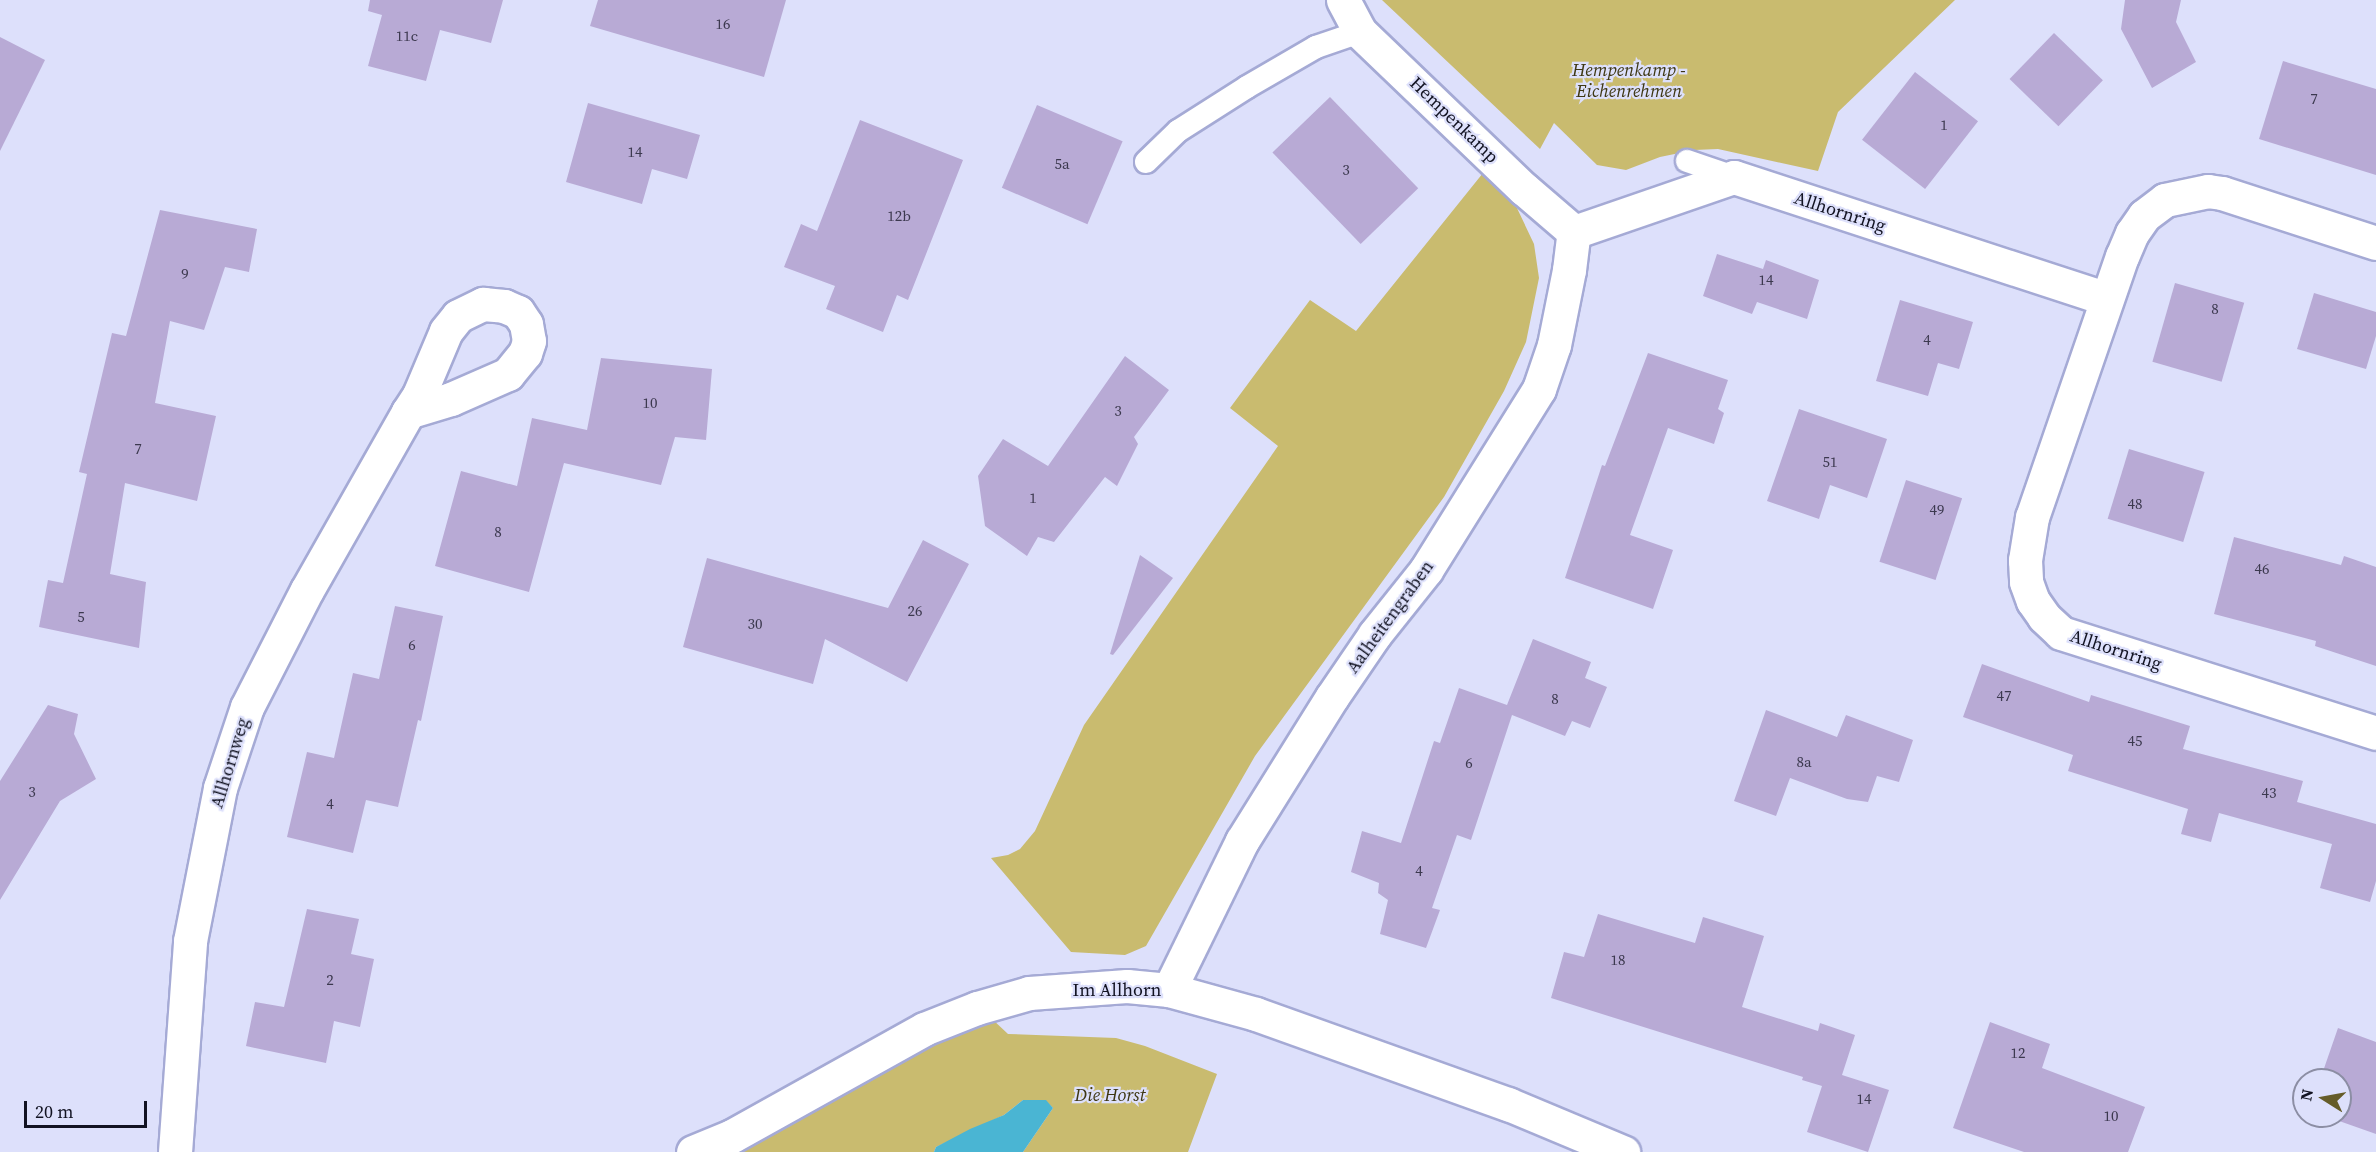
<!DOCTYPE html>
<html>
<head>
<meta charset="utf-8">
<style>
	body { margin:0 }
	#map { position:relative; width:2376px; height:1152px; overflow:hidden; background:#dde0fb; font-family:"Source Serif 4",serif }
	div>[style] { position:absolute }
	.green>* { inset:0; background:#c9bb6f }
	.water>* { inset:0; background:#4ab5d3 }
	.building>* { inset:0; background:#b8aad5; transform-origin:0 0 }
	.roads { filter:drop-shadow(2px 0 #a5aad5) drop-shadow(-2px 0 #a5aad5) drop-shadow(0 2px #a5aad5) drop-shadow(0 -2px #a5aad5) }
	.lane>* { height:22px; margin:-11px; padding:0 11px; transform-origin:11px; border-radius:11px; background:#fff }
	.street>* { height:33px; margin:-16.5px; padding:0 16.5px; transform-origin:16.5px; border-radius:16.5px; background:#fff }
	span { translate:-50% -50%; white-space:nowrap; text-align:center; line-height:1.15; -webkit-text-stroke:4.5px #dde0fb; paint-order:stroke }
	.number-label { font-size:15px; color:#3c394f }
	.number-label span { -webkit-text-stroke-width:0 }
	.park-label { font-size:18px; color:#3e3713; font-style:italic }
	.street-label { font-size:18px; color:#121322 }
	.north { position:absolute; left:2292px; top:1068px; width:60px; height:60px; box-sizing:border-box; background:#dde0fb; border:2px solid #8c8ea4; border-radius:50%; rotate:281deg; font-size:16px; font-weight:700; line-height:24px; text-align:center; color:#121322 }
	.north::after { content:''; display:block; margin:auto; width:21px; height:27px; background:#655c29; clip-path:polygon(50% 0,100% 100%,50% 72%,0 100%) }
	.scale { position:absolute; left:24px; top:1101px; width:123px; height:27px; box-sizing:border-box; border:3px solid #121322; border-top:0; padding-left:8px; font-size:18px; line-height:21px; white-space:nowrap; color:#121322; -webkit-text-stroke:4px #dde0fb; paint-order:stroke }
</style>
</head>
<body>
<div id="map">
	<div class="green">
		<i style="clip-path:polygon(1382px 0,1955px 0,1838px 112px,1818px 171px,1718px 149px,1694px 150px,1660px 157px,1626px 170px,1597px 165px,1554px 123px,1540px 149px)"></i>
		<i style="clip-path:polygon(1483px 173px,1516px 206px,1534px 244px,1539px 278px,1526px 342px,1504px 391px,1444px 497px,1255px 756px,1146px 946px,1125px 955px,1071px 952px,991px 858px,1008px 855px,1020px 849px,1035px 831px,1084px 725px,1278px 446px,1230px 408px,1310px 300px,1356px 331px)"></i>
		<i style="clip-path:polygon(991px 1018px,1008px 1034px,1116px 1038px,1145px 1046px,1217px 1074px,1188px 1152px,1023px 1152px,1053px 1108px,1045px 1100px,1023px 1100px,1004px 1115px,936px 1147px,934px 1152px,731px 1152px,944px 1032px)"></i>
	</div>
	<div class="water">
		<i style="clip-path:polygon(1023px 1100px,1046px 1100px,1053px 1108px,1023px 1152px,934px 1152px,936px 1147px,970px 1129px,1004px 1115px)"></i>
	</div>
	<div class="building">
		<i style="clip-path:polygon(370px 0,503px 0,491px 43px,440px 30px,426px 81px,368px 66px,382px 15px,368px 11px)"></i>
		<i style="clip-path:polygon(598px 0,786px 0,764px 77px,590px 26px)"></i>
		<i style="clip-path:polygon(2125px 0,2181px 0,2176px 22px,2196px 62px,2152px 88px,2121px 29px)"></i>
		<i style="left:2054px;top:33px;width:68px;height:64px;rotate:44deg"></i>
		<i style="clip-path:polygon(0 37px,45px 60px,0 151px)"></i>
		<i style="clip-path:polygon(2283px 61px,2376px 89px,2376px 175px,2259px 139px)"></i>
		<i style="left:1915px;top:72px;width:80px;height:86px;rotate:38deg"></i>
		<i style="left:1330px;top:97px;width:127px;height:80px;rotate:46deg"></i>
		<i style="clip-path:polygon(588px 103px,700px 135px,687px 179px,652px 169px,642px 204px,566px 182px)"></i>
		<i style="left:1037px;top:105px;width:93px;height:90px;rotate:23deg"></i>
		<i style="clip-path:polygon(860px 120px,963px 160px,908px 300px,897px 295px,883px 332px,826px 309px,835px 286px,784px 267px,801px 224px,817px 231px)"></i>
		<i style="clip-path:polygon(160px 210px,257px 229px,249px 272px,225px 267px,204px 330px,170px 321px,155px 403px,216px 416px,197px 501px,125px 483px,110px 574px,146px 582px,139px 648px,39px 627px,48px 580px,63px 583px,87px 474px,79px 472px,112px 333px,126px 336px)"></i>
		<i style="clip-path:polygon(1717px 254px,1763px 269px,1766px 260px,1819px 280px,1807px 319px,1757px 302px,1752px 314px,1703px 296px)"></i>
		<i style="left:2175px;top:283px;width:72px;height:82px;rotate:16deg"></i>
		<i style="clip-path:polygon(2314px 293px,2376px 312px,2376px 336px,2366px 369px,2297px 349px)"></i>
		<i style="clip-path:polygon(1900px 300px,1973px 322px,1959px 369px,1938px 363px,1928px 396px,1876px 381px)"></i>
		<i style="clip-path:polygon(1648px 353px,1728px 380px,1718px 409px,1724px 413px,1714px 444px,1668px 428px,1630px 535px,1673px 550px,1653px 609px,1565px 578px,1602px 465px,1605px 466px)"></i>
		<i style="clip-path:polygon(1125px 356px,1169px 390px,1134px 437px,1138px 444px,1117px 486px,1105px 477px,1054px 542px,1038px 537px,1027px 556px,985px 526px,978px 476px,1003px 439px,1048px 466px)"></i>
		<i style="clip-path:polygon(601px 358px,712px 369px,706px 440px,675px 437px,661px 485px,564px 463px,529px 592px,435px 566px,461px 471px,517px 486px,532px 418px,587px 430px)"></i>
		<i style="clip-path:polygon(1799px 409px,1887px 439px,1867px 498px,1830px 485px,1819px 519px,1767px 501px)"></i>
		<i style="left:2129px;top:449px;width:79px;height:73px;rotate:17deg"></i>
		<i style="left:1906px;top:480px;width:59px;height:86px;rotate:18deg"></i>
		<i style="clip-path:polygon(2234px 537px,2341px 565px,2344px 556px,2376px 567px,2376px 666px,2315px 646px,2316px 641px,2214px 614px)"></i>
		<i style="clip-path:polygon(923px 540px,969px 564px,907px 682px,825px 639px,813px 684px,683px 647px,707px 558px,888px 608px)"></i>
		<i style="clip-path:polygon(1140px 555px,1173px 578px,1113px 655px,1110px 654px)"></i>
		<i style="clip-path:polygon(395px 606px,443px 616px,421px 721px,418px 720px,398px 807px,366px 800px,353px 853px,287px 837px,307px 752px,334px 758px,353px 673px,379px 679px)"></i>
		<i style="clip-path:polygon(1533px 639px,1591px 662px,1585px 678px,1607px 687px,1590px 728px,1572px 721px,1565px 736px,1512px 715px,1471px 840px,1457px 835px,1432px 908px,1440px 910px,1426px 948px,1380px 934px,1388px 900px,1378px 893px,1379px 883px,1351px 872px,1362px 831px,1401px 843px,1434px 741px,1440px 743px,1459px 688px,1507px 705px)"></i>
		<i style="clip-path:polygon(1982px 664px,2089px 702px,2091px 695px,2190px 726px,2183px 749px,2303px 781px,2297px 802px,2376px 824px,2376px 881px,2370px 902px,2320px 888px,2332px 844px,2219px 813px,2211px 842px,2181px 834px,2188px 809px,2068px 771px,2073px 755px,1963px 717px)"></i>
		<i style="clip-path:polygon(48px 705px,78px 714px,74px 734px,96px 779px,60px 801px,0 900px,0 781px)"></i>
		<i style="clip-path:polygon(1766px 710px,1837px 737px,1846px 715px,1913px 740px,1899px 782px,1877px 776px,1868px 802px,1847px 799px,1790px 778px,1776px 816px,1734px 801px)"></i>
		<i style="clip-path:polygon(307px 909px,359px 919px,351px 954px,374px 959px,360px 1027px,334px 1021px,326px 1063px,246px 1046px,255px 1002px,284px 1007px)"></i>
		<i style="clip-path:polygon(1598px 914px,1695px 943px,1703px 917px,1764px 936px,1742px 1007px,1818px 1031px,1820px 1023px,1855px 1035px,1842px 1075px,1889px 1090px,1868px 1152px,1807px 1132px,1822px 1086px,1802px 1080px,1803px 1077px,1551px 998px,1564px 952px,1584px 957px)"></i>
		<i style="clip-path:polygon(1990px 1022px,2050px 1044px,2042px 1068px,2145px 1107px,2128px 1152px,2024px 1152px,1953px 1128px)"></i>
		<i style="clip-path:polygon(2338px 1028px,2376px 1042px,2376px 1134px,2325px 1116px,2340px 1116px,2340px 1080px,2320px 1080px)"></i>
	</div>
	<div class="roads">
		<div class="lane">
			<i style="left:1687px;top:161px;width:50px;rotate:18.8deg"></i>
			<i style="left:1146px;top:162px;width:45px;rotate:-44.1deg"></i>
			<i style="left:1178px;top:131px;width:82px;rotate:-32.5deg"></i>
			<i style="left:1247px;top:87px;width:80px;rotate:-30.1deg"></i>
			<i style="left:1316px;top:47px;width:46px;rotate:-18.8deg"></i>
		</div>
		<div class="street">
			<i style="left:1343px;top:0;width:36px;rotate:62deg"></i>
			<i style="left:1360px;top:32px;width:227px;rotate:43.8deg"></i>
			<i style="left:1524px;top:189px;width:66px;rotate:40.7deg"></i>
			<i style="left:1574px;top:232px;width:169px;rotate:-19deg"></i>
			<i style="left:1734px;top:177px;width:392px;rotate:18.1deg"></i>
			<i style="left:2376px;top:243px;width:162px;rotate:-162deg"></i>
			<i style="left:2222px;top:193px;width:14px;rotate:-172deg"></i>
			<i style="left:2208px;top:191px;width:44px;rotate:168.2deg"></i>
			<i style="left:2165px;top:200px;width:26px;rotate:143deg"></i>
			<i style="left:2144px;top:216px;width:21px;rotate:125deg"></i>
			<i style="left:2132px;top:233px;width:25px;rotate:113deg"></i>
			<i style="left:2122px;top:256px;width:276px;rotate:109deg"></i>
			<i style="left:2032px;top:517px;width:44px;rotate:99.2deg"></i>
			<i style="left:2025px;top:560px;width:22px;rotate:87deg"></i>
			<i style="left:2026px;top:582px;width:20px;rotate:70deg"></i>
			<i style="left:2033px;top:601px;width:19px;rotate:55deg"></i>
			<i style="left:2044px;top:617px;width:23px;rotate:43deg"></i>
			<i style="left:2061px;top:633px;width:330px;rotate:17.6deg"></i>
			<i style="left:1169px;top:990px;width:166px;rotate:-63.9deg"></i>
			<i style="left:1242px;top:841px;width:170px;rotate:-58deg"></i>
			<i style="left:1332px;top:697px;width:76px;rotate:-55.7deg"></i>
			<i style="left:1375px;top:634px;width:82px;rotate:-51.4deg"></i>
			<i style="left:1426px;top:570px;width:213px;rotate:-58deg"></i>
			<i style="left:1539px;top:389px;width:46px;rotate:-71.2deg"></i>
			<i style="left:1554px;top:345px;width:76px;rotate:-78.7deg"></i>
			<i style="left:1569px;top:270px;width:38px;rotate:-83deg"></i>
			<i style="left:175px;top:1152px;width:212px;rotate:-85.9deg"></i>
			<i style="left:190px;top:941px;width:156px;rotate:-78.9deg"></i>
			<i style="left:220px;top:788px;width:85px;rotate:-71.6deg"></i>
			<i style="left:247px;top:707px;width:131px;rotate:-62.9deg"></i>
			<i style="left:307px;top:590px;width:205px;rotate:-60.4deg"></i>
			<i style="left:408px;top:412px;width:20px;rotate:-57deg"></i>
			<i style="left:419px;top:395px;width:69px;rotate:-67.1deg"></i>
			<i style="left:446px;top:331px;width:19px;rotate:-51deg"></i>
			<i style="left:458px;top:316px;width:28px;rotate:-26deg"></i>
			<i style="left:483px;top:304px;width:21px;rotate:5deg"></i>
			<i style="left:504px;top:306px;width:15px;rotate:23deg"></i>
			<i style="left:518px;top:312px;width:14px;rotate:56deg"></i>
			<i style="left:526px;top:324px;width:17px;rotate:80deg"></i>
			<i style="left:529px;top:341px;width:13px;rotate:108deg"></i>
			<i style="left:525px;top:353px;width:27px;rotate:129deg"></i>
			<i style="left:508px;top:374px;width:62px;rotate:156.3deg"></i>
			<i style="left:451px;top:399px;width:45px;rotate:163.2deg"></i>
			<i style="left:693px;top:1152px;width:42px;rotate:-22.3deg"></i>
			<i style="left:732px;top:1136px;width:220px;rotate:-29.1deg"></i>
			<i style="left:924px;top:1029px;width:57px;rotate:-21.6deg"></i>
			<i style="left:977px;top:1008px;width:54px;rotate:-16.1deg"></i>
			<i style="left:1029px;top:993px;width:98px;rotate:-4.1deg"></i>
			<i style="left:1127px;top:986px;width:42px;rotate:5.4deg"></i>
			<i style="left:1169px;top:990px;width:90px;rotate:15.4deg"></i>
			<i style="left:1256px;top:1014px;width:268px;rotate:19.7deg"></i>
			<i style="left:1508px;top:1104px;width:125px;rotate:22.7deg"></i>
		</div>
	</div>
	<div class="number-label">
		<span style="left:723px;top:24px">16</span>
		<span style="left:407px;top:36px">11c</span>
		<span style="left:2314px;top:99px">7</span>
		<span style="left:1944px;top:125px">1</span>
		<span style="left:635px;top:152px">14</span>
		<span style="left:1062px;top:164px">5a</span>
		<span style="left:1346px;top:170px">3</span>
		<span style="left:899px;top:216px">12b</span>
		<span style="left:185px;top:274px">9</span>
		<span style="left:1766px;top:280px">14</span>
		<span style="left:2215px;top:309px">8</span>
		<span style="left:1927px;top:340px">4</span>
		<span style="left:650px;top:403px">10</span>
		<span style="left:1118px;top:411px">3</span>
		<span style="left:138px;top:449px">7</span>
		<span style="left:1830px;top:462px">51</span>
		<span style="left:1033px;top:498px">1</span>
		<span style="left:2135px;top:504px">48</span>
		<span style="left:1937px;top:510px">49</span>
		<span style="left:498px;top:532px">8</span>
		<span style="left:2262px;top:569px">46</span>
		<span style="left:915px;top:611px">26</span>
		<span style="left:81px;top:617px">5</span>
		<span style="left:755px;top:624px">30</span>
		<span style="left:412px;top:645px">6</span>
		<span style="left:2004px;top:696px">47</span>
		<span style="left:1555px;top:699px">8</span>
		<span style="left:2135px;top:741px">45</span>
		<span style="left:1804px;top:762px">8a</span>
		<span style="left:1469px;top:763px">6</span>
		<span style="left:32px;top:792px">3</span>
		<span style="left:2269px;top:793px">43</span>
		<span style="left:330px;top:804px">4</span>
		<span style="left:1419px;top:871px">4</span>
		<span style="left:1618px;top:960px">18</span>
		<span style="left:330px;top:980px">2</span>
		<span style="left:2018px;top:1053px">12</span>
		<span style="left:1864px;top:1099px">14</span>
		<span style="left:2111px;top:1116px">10</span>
	</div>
	<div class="park-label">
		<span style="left:1629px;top:81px">Hempenkamp -<br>Eichenrehmen</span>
		<span style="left:1110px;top:1095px">Die Horst</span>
	</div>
	<div class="street-label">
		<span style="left:1454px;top:120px;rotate:44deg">Hempenkamp</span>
		<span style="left:1840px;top:212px;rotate:18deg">Allhornring</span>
		<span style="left:1390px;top:617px;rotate:-54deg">Aalheitengraben</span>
		<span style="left:2116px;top:650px;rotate:18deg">Allhornring</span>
		<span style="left:230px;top:763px;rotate:-73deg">Allhornweg</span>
		<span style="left:1117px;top:990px">Im Allhorn</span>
	</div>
	<div class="north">N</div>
	<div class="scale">20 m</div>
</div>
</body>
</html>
